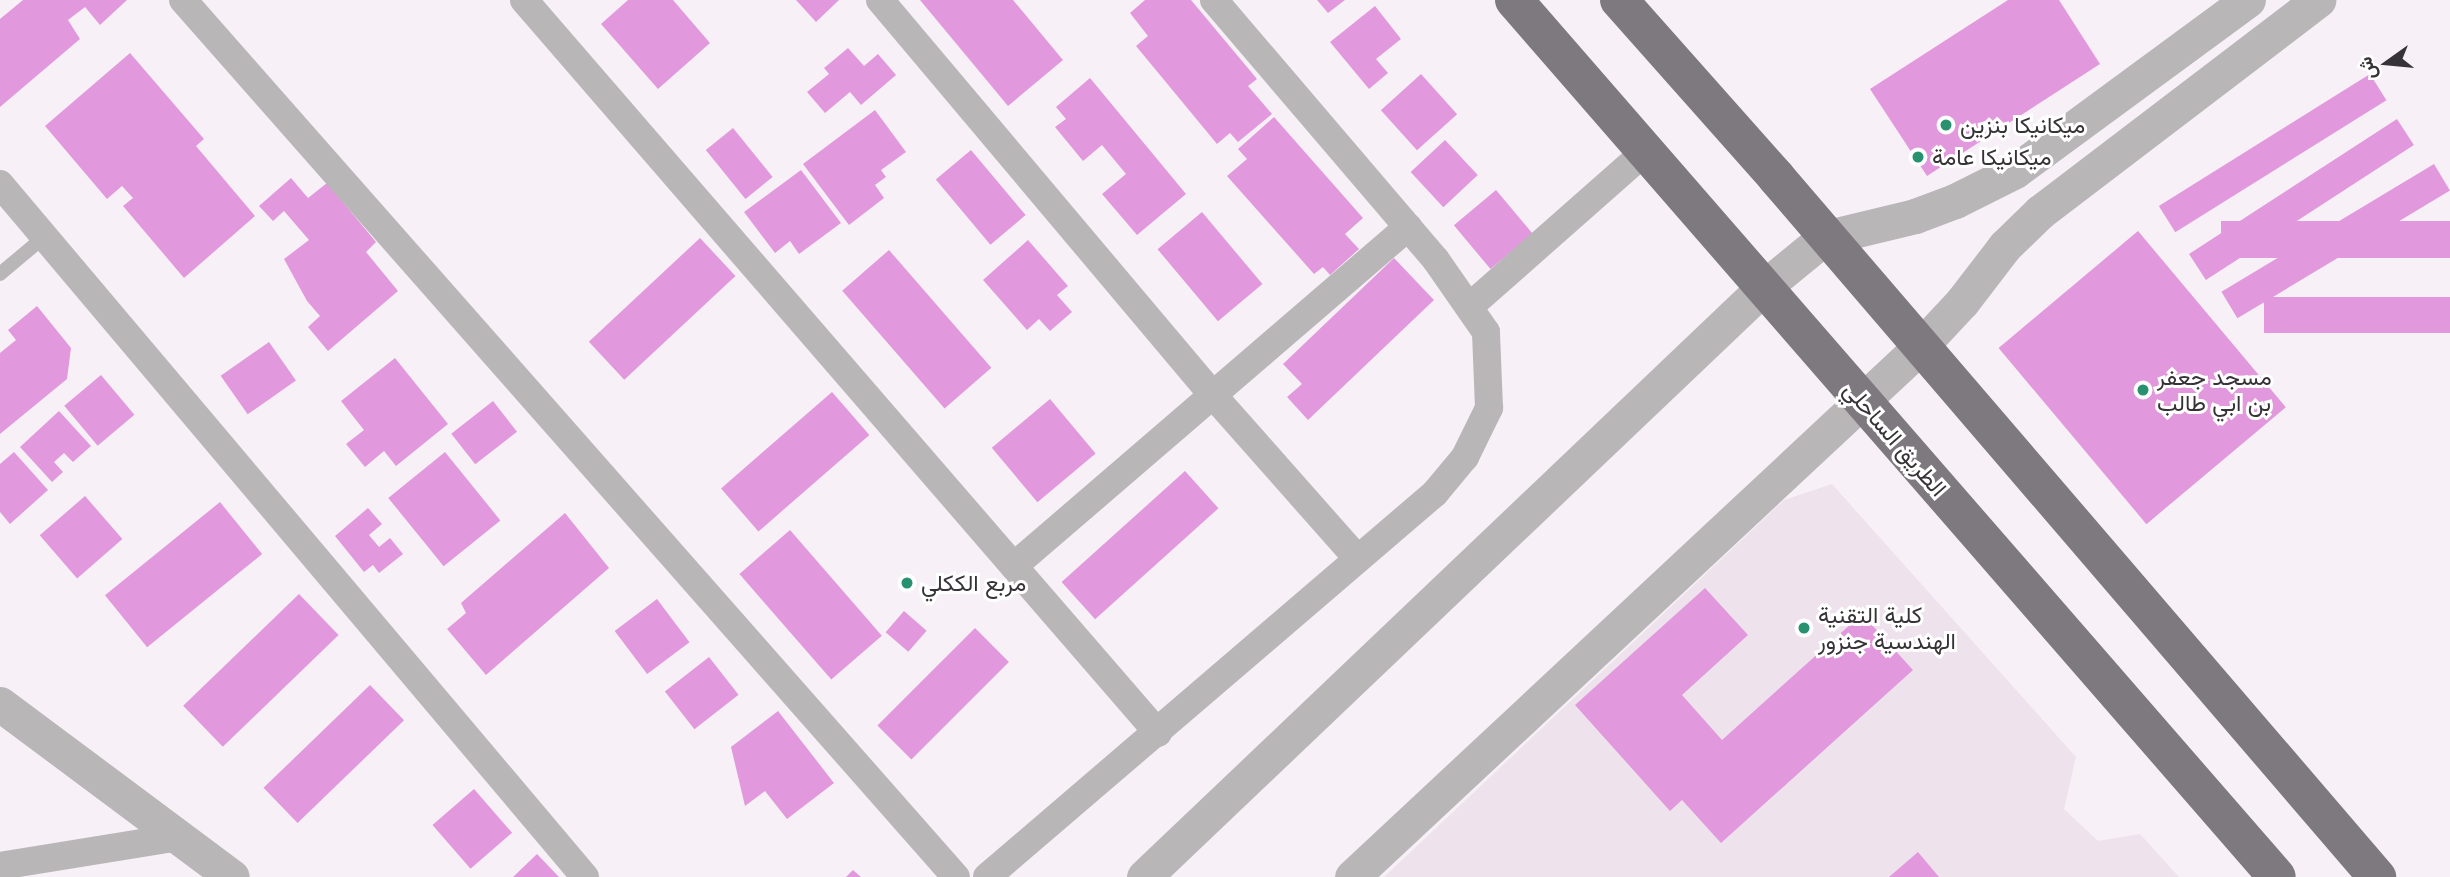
<!DOCTYPE html>
<html>
<head>
<meta charset="utf-8">
<style>
	body { margin:0 }
	#map { position:relative; width:2450px; height:877px; overflow:hidden; background:#f7f1f7; font-family:Quicksand,Vazirmatn,sans-serif }
	div>[style] { position:absolute }
	.built>* { inset:0; background:#eee2ed }
	.building>* { inset:0; background:#e298dc; transform-origin:0 0 }
	.service>* { height:14px; margin:-7px; padding:0 7px; transform-origin:7px; border-radius:7px; background:#b9b6b8 }
	.minor>* { height:28px; margin:-14px; padding:0 14px; transform-origin:14px; border-radius:14px; background:#b9b6b8 }
	.tertiary>* { height:35px; margin:-17.5px; padding:0 17.5px; transform-origin:17.5px; border-radius:17.5px; background:#b9b6b8 }
	.trunk>* { height:38px; margin:-19px; padding:0 19px; transform-origin:19px; border-radius:19px; background:#7e797e }
	.dots>* { width:19px; height:19px; translate:-50% -50%; box-sizing:border-box; border:4px solid #fff; border-radius:50% }
	span { translate:-50% -50%; white-space:nowrap; text-align:center; line-height:1.15; -webkit-text-stroke:6px #fff; paint-order:stroke }
	.poi-label { font-size:23px; color:#363336 }
	.left { translate:0 -50%; text-align:left }
	.street-label { font-size:23px; color:#363336 }
	.north { position:absolute; left:2352px; top:28px; width:70px; height:70px; -webkit-text-stroke:5px #fff; paint-order:stroke; rotate:255deg; font-size:19px; font-weight:700; line-height:28px; text-align:center; color:#363336 }
	.north::after { content:''; display:block; margin:auto; width:24px; height:32px; background:#363336; clip-path:polygon(50% 0,100% 100%,50% 72%,0 100%) }
</style>
</head>
<body>
<div id="map">
	<div class="built">
		<i style="clip-path:polygon(1832px 484px,2076px 757px,2064px 809px,2098px 841px,2140px 834px,2179px 877px,1384px 877px,1784px 500px)"></i>
	</div>
	<div class="building">
		<i style="clip-path:polygon(23px 0,127px 0,100px 25px,85px 7px,68px 20px,80px 39px,0 107px,0 19px)"></i>
		<i style="clip-path:polygon(628px 0,673px 0,710px 43px,658px 89px,601px 24px)"></i>
		<i style="clip-path:polygon(796px 0,839px 0,816px 22px)"></i>
		<i style="clip-path:polygon(920px 0,1013px 0,1063px 60px,1008px 106px)"></i>
		<i style="clip-path:polygon(1145px 0,1191px 0,1257px 79px,1248px 86px,1272px 114px,1238px 142px,1230px 133px,1217px 144px,1136px 46px,1148px 36px,1130px 13px)"></i>
		<i style="clip-path:polygon(1317px 0,1345px 0,1328px 13px)"></i>
		<i style="clip-path:polygon(2008px 0,2059px 0,2100px 64px,1927px 176px,1870px 89px)"></i>
		<i style="clip-path:polygon(1375px 6px,1401px 39px,1376px 59px,1388px 73px,1369px 89px,1330px 42px)"></i>
		<i style="clip-path:polygon(848px 48px,864px 66px,878px 54px,896px 75px,861px 105px,850px 92px,825px 113px,807px 92px,829px 74px,824px 68px)"></i>
		<i style="clip-path:polygon(130px 53px,204px 139px,196px 146px,255px 216px,184px 278px,123px 206px,133px 198px,122px 186px,107px 199px,45px 126px)"></i>
		<i style="left:1421px;top:74px;width:54px;height:54px;rotate:48deg"></i>
		<i style="left:2370px;top:74px;width:31px;height:249px;rotate:58deg"></i>
		<i style="clip-path:polygon(1090px 78px,1186px 194px,1137px 235px,1102px 194px,1126px 174px,1102px 145px,1083px 161px,1055px 127px,1066px 119px,1056px 107px)"></i>
		<i style="clip-path:polygon(875px 110px,906px 152px,881px 170px,886px 177px,875px 185px,884px 198px,849px 225px,803px 164px)"></i>
		<i style="clip-path:polygon(1274px 117px,1363px 218px,1345px 234px,1359px 249px,1330px 275px,1323px 267px,1314px 274px,1227px 176px,1247px 159px,1238px 149px)"></i>
		<i style="left:2397px;top:119px;width:31px;height:248px;rotate:57deg"></i>
		<i style="left:733px;top:128px;width:63px;height:35px;rotate:51deg"></i>
		<i style="left:1445px;top:140px;width:48px;height:47px;rotate:47deg"></i>
		<i style="left:971px;top:150px;width:85px;height:46px;rotate:50deg"></i>
		<i style="left:2434px;top:164px;width:31px;height:248px;rotate:59deg"></i>
		<i style="clip-path:polygon(801px 170px,841px 223px,799px 254px,790px 241px,775px 253px,744px 212px)"></i>
		<i style="clip-path:polygon(291px 178px,308px 198px,327px 183px,376px 242px,366px 252px,398px 291px,328px 351px,308px 327px,320px 316px,307px 301px,284px 259px,309px 240px,284px 211px,273px 221px,259px 206px)"></i>
		<i style="left:1496px;top:190px;width:57px;height:55px;rotate:50deg"></i>
		<i style="left:1202px;top:212px;width:94px;height:58px;rotate:50deg"></i>
		<i style="left:2450px;top:221px;width:37px;height:229px;rotate:90deg"></i>
		<i style="left:2138px;top:231px;width:230px;height:182px;rotate:50deg"></i>
		<i style="left:700px;top:238px;width:52px;height:152px;rotate:47deg"></i>
		<i style="clip-path:polygon(1028px 240px,1068px 286px,1057px 295px,1072px 312px,1050px 331px,1039px 319px,1027px 330px,983px 280px)"></i>
		<i style="left:889px;top:250px;width:156px;height:62px;rotate:49deg"></i>
		<i style="clip-path:polygon(1394px 258px,1434px 300px,1308px 420px,1287px 397px,1302px 384px,1283px 364px)"></i>
		<i style="left:2450px;top:297px;width:36px;height:186px;rotate:90deg"></i>
		<i style="clip-path:polygon(37px 306px,71px 348px,67px 379px,0 434px,0 353px,16px 340px,8px 330px)"></i>
		<i style="left:269px;top:342px;width:47px;height:59px;rotate:55deg"></i>
		<i style="clip-path:polygon(395px 358px,448px 424px,396px 466px,384px 451px,365px 467px,346px 444px,364px 430px,341px 401px)"></i>
		<i style="left:101px;top:375px;width:52px;height:48px;rotate:50deg"></i>
		<i style="left:832px;top:392px;width:57px;height:147px;rotate:49deg"></i>
		<i style="left:1050px;top:399px;width:71px;height:76px;rotate:50deg"></i>
		<i style="left:493px;top:401px;width:39px;height:53px;rotate:52deg"></i>
		<i style="clip-path:polygon(59px 411px,91px 446px,73px 462px,64px 453px,54px 462px,63px 472px,52px 482px,20px 447px)"></i>
		<i style="clip-path:polygon(14px 452px,48px 490px,10px 524px,0 512px,0 464px)"></i>
		<i style="left:445px;top:452px;width:88px;height:73px;rotate:51deg"></i>
		<i style="left:1185px;top:471px;width:50px;height:166px;rotate:48deg"></i>
		<i style="left:85px;top:496px;width:57px;height:60px;rotate:49deg"></i>
		<i style="left:220px;top:502px;width:67px;height:148px;rotate:51deg"></i>
		<i style="clip-path:polygon(368px 508px,382px 524px,369px 535px,379px 547px,390px 538px,403px 554px,379px 573px,373px 565px,364px 572px,335px 536px)"></i>
		<i style="clip-path:polygon(565px 513px,609px 568px,486px 675px,447px 629px,466px 613px,461px 603px)"></i>
		<i style="left:790px;top:530px;width:140px;height:67px;rotate:49deg"></i>
		<i style="clip-path:polygon(1705px 588px,1748px 635px,1682px 695px,1722px 740px,1862px 614px,1913px 670px,1721px 843px,1682px 800px,1670px 811px,1575px 705px)"></i>
		<i style="left:299px;top:594px;width:57px;height:161px;rotate:46deg"></i>
		<i style="left:657px;top:599px;width:54px;height:53px;rotate:53deg"></i>
		<i style="left:904px;top:611px;width:30px;height:28px;rotate:41deg"></i>
		<i style="left:975px;top:628px;width:48px;height:138px;rotate:45deg"></i>
		<i style="left:709px;top:657px;width:48px;height:56px;rotate:52deg"></i>
		<i style="left:370px;top:685px;width:49px;height:148px;rotate:46deg"></i>
		<i style="clip-path:polygon(778px 711px,834px 783px,787px 819px,765px 791px,745px 806px,731px 747px)"></i>
		<i style="left:474px;top:789px;width:58px;height:55px;rotate:49deg"></i>
		<i style="clip-path:polygon(1918px 852px,1939px 877px,1889px 877px)"></i>
		<i style="clip-path:polygon(537px 854px,559px 877px,513px 877px)"></i>
		<i style="clip-path:polygon(853px 870px,861px 877px,846px 877px)"></i>
	</div>
	<div class="service">
		<i style="left:0;top:274px;width:57px;rotate:-40.1deg"></i>
	</div>
	<div class="minor">
		<i style="left:183px;top:0;width:1169px;rotate:48.61deg"></i>
		<i style="left:524px;top:0;width:969px;rotate:49.14deg"></i>
		<i style="left:880px;top:0;width:514px;rotate:49.89deg"></i>
		<i style="left:1211px;top:393px;width:220px;rotate:48.5deg"></i>
		<i style="left:0;top:184px;width:907px;rotate:49.83deg"></i>
		<i style="left:1469px;top:307px;width:235px;rotate:-41.4deg"></i>
		<i style="left:1014px;top:566px;width:520px;rotate:-40.71deg"></i>
		<i style="left:0;top:866px;width:182px;rotate:-9.2deg"></i>
		<i style="left:987px;top:877px;width:590px;rotate:-40.6deg"></i>
		<i style="left:1435px;top:493px;width:47px;rotate:-50.2deg"></i>
		<i style="left:1465px;top:457px;width:55px;rotate:-63.9deg"></i>
		<i style="left:1489px;top:408px;width:76px;rotate:-92.3deg"></i>
		<i style="left:1486px;top:332px;width:88px;rotate:-124.8deg"></i>
		<i style="left:1436px;top:260px;width:342px;rotate:-130.5deg"></i>
	</div>
	<div class="tertiary">
		<i style="left:0;top:704px;width:289px;rotate:36.7deg"></i>
		<i style="left:1144px;top:877px;width:854px;rotate:-43.58deg"></i>
		<i style="left:1763px;top:288px;width:79px;rotate:-39.3deg"></i>
		<i style="left:1824px;top:238px;width:94px;rotate:-13.6deg"></i>
		<i style="left:1915px;top:216px;width:43px;rotate:-20.6deg"></i>
		<i style="left:1955px;top:201px;width:67px;rotate:-26.6deg"></i>
		<i style="left:2015px;top:171px;width:289px;rotate:-36.3deg"></i>
		<i style="left:1352px;top:877px;width:777px;rotate:-43.02deg"></i>
		<i style="left:1920px;top:347px;width:62px;rotate:-47deg"></i>
		<i style="left:1962px;top:302px;width:71px;rotate:-52.5deg"></i>
		<i style="left:2005px;top:246px;width:49px;rotate:-44.2deg"></i>
		<i style="left:2040px;top:212px;width:350px;rotate:-37.3deg"></i>
	</div>
	<div class="trunk">
		<i style="left:1514px;top:0;width:1162px;rotate:48.98deg"></i>
		<i style="left:1619px;top:0;width:237px;rotate:48.4deg"></i>
		<i style="left:1776px;top:177px;width:923px;rotate:49.35deg"></i>
	</div>
	<div class="dots">
		<i style="left:1946px;top:125px;background:#279170"></i>
		<i style="left:1918px;top:157px;background:#279170"></i>
		<i style="left:2143px;top:390px;background:#279170"></i>
		<i style="left:907px;top:583px;background:#279170"></i>
		<i style="left:1804px;top:628px;background:#279170"></i>
	</div>
	<div class="poi-label">
		<span class="left" style="left:1960px;top:125px">ميكانيكا بنزين</span>
		<span class="left" style="left:1932px;top:157px">ميكانيكا عامة</span>
		<span class="left" style="left:2157px;top:390px">مسجد جعفر<br>بن ابي طالب</span>
		<span class="left" style="left:921px;top:583px">مربع الككلي</span>
		<span class="left" style="left:1818px;top:628px">كلية التقنية<br>الهندسية جنزور</span>
	</div>
	<div class="street-label">
		<span style="left:1895px;top:439px;rotate:49deg">الطريق الساحلي</span>
	</div>
	<div class="north">ش</div>
</div>
</body>
</html>
